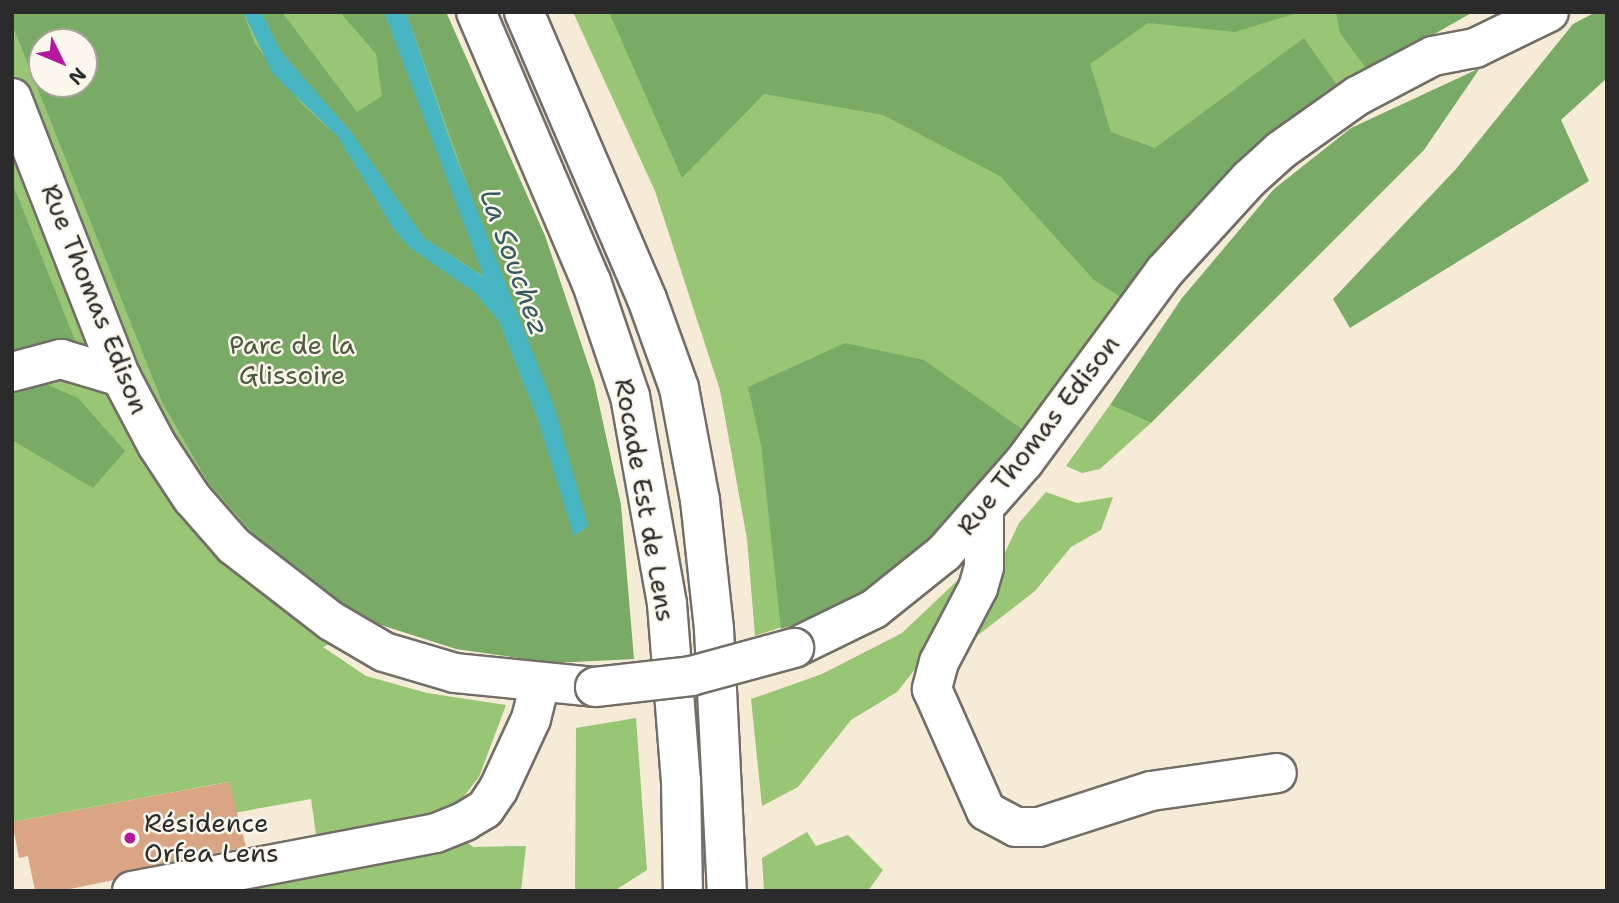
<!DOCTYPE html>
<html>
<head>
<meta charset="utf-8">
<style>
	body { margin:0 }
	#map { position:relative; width:1619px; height:903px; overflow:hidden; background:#f5ebd6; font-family:"Shantell Sans",sans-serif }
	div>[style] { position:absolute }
	.green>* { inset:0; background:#98c675 }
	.forest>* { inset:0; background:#7aab66 }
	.water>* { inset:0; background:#47b5c2 }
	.building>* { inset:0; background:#d9a584 }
	.roads { filter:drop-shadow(2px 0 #726e67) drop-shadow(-2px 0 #726e67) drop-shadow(0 2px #726e67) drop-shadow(0 -2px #726e67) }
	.minor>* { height:38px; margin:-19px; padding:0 19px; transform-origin:19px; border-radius:19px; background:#fff }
	.highway>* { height:38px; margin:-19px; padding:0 19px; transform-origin:19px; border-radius:19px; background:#fff }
	.bridges { filter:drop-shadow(2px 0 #726e67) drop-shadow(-2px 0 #726e67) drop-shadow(0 2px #726e67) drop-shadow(0 -2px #726e67) }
	.minor-bridge>* { height:38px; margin:-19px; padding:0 19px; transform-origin:19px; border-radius:19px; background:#fff }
	.dots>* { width:19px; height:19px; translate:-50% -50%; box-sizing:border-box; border:4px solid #fbf7ec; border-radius:50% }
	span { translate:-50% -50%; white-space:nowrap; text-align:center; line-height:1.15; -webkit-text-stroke:5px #fbf7ec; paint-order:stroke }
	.street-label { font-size:26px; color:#2b2b2b }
	.park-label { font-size:26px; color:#4c5a41 }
	.poi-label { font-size:26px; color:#2b2b2b }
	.left { translate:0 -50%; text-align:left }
	.water-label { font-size:28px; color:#355b60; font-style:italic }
	.frame { position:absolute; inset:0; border:14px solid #2b2b2b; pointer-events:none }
	.north { position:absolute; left:28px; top:28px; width:70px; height:70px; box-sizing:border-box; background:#fbf7ec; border:2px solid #a8a59f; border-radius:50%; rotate:133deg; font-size:19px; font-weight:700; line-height:28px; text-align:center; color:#2b2b2b }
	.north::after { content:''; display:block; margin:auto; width:24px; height:32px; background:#b5179e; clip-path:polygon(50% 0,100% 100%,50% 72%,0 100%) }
</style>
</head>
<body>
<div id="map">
	<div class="green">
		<i style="clip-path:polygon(evenodd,12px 12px,446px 12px,545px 236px,594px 382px,621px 505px,521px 569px,323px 647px,366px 676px,427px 693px,506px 705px,479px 777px,461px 800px,435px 817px,317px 842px,311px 799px,234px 813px,228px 782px,12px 822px,12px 12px,42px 42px,84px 42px,84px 84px,42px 84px,42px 42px)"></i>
		<i style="clip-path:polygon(573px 12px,1473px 12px,1315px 102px,1227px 177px,1026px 432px,837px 609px,755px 636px,747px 539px,720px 390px,655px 191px)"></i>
		<i style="clip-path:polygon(1110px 405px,1151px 423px,1100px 469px,1082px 473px,1066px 466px)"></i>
		<i style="clip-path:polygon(1046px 492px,1077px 503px,1113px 497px,1101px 530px,1071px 547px,1035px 591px,973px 639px,966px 635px,1019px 523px)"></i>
		<i style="clip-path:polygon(960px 578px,969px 589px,942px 635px,897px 692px,851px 720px,798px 787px,762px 806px,751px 699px,822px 674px,902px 633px)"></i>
		<i style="clip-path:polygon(636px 718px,647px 870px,614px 891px,575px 891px,576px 728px)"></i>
		<i style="clip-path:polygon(807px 832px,816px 846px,848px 835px,883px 870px,868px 891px,764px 891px,762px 858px)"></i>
		<i style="clip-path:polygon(463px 839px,473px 847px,526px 846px,521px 891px,201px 891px)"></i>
	</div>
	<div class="forest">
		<i style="clip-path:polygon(evenodd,12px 12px,243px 12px,255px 44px,302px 104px,338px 137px,393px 228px,409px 247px,474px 292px,499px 321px,538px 420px,575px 535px,588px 526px,406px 12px,446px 12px,545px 236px,594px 382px,621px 505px,634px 659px,553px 663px,456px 649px,381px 625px,325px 597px,271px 554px,208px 482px,163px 404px,12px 24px,12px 12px,42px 42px,84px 42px,84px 84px,42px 84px,42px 42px)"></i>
		<i style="clip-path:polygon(261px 12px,282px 12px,357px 112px,382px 96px,376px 54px,340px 12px,384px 12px,485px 277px,424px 238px,351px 132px,282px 53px)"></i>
		<i style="clip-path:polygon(609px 12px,1300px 12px,1235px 32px,1148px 23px,1090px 64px,1111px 132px,1155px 148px,1304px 38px,1339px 88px,1315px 102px,1227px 177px,1124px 299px,1094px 280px,1000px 176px,883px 115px,764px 94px,682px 178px)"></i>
		<i style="clip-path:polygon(1336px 12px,1473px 12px,1368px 71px,1340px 33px)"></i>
		<i style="clip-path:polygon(1596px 12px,1607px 12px,1607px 78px,1561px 120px,1589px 181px,1350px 328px,1333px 299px,1456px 169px,1573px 24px)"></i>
		<i style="clip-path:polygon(1480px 68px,1424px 150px,1151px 423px,1110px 405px,1182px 298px,1274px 189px,1351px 128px)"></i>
		<i style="clip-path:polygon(12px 182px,76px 343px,12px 359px)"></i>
		<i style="clip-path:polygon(845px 343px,924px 360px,1026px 432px,972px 500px,899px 568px,837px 609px,781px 629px,761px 445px,748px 387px)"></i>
		<i style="clip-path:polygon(39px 381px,78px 398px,125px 451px,93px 488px,12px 440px,12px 385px)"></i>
	</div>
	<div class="water">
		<i style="clip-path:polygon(243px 12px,261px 12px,282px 53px,351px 132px,424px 238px,484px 277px,384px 12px,406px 12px,453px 149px,555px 409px,588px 526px,574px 536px,538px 420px,499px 321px,474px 292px,409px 247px,393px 228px,338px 137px,273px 74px)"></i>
	</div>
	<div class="building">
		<i style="clip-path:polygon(229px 782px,246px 847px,128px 870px,114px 880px,60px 891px,35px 891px,28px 856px,19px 858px,12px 822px)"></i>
	</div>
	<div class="roads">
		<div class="minor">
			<i style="left:12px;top:98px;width:300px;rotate:68.7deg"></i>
			<i style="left:121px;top:377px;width:77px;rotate:62.1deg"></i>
			<i style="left:157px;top:445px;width:64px;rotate:56.6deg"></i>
			<i style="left:192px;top:498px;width:64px;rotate:48.8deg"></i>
			<i style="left:234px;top:546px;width:123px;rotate:37.7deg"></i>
			<i style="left:331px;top:621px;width:61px;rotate:30.3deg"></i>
			<i style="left:384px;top:652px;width:74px;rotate:16.5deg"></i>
			<i style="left:455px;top:673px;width:141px;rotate:5.7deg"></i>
			<i style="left:12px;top:372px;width:51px;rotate:-14.9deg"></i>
			<i style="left:61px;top:359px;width:63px;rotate:16.7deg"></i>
			<i style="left:984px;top:511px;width:56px;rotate:90deg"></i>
			<i style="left:984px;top:567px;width:22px;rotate:106deg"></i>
			<i style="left:978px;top:588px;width:84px;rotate:117.8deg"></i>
			<i style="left:939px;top:662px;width:28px;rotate:105deg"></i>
			<i style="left:932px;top:689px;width:133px;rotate:66.1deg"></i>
			<i style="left:986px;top:811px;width:34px;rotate:28deg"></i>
			<i style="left:1016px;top:827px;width:23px"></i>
			<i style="left:1039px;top:827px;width:118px;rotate:-17.8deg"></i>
			<i style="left:1151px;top:791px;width:127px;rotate:-8.1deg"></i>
			<i style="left:794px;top:648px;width:89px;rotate:-26deg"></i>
			<i style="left:874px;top:609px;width:90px;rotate:-38.7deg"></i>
			<i style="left:944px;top:553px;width:121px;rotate:-48.7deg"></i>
			<i style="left:1024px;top:462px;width:236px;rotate:-53.6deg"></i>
			<i style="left:1164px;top:272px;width:126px;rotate:-47.6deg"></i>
			<i style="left:1249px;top:179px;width:43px;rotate:-42.2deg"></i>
			<i style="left:1281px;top:150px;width:93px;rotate:-35.4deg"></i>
			<i style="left:1357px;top:96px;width:86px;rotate:-27.8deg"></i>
			<i style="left:1433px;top:56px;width:43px;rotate:-10.8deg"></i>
			<i style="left:1475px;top:48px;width:82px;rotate:-25.9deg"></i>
			<i style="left:132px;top:891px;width:309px;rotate:-10.8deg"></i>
			<i style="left:436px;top:833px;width:31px;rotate:-22deg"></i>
			<i style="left:465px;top:821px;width:23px;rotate:-31deg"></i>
			<i style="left:485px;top:809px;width:23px;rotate:-56deg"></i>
			<i style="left:498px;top:790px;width:78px;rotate:-65.1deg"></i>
			<i style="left:531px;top:719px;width:36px;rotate:-76deg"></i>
		</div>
		<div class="highway">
			<i style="left:476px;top:12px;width:293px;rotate:66.9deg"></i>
			<i style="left:591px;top:281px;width:121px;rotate:71.3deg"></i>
			<i style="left:630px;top:396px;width:211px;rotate:79.9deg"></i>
			<i style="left:667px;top:604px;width:177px;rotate:85.5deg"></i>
			<i style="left:681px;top:780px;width:111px;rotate:89deg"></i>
			<i style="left:524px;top:12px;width:312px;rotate:66.8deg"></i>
			<i style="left:647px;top:299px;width:95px;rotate:70.2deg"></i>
			<i style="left:679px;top:388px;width:114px;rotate:79.4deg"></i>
			<i style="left:700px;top:500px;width:130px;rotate:83.8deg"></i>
			<i style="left:714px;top:629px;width:262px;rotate:87.2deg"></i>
		</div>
	</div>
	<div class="bridges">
		<div class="minor-bridge">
			<i style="left:595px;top:687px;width:97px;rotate:-6.5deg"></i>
			<i style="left:691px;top:676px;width:107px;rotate:-15.2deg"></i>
		</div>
	</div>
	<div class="dots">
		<i style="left:130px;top:838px;background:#b5179e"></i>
	</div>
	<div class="street-label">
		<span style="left:95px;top:299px;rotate:68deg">Rue Thomas Edison</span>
		<span style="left:1038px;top:435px;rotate:-52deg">Rue Thomas Edison</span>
		<span style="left:645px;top:500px;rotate:80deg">Rocade Est de Lens</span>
	</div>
	<div class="park-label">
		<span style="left:292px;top:360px">Parc de la<br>Glissoire</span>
	</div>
	<div class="poi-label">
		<span class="left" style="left:144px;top:838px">Résidence<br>Orfea Lens</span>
	</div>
	<div class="water-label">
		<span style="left:515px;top:262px;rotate:70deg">La Souchez</span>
	</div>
	<div class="frame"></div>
	<div class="north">N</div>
</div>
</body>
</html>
